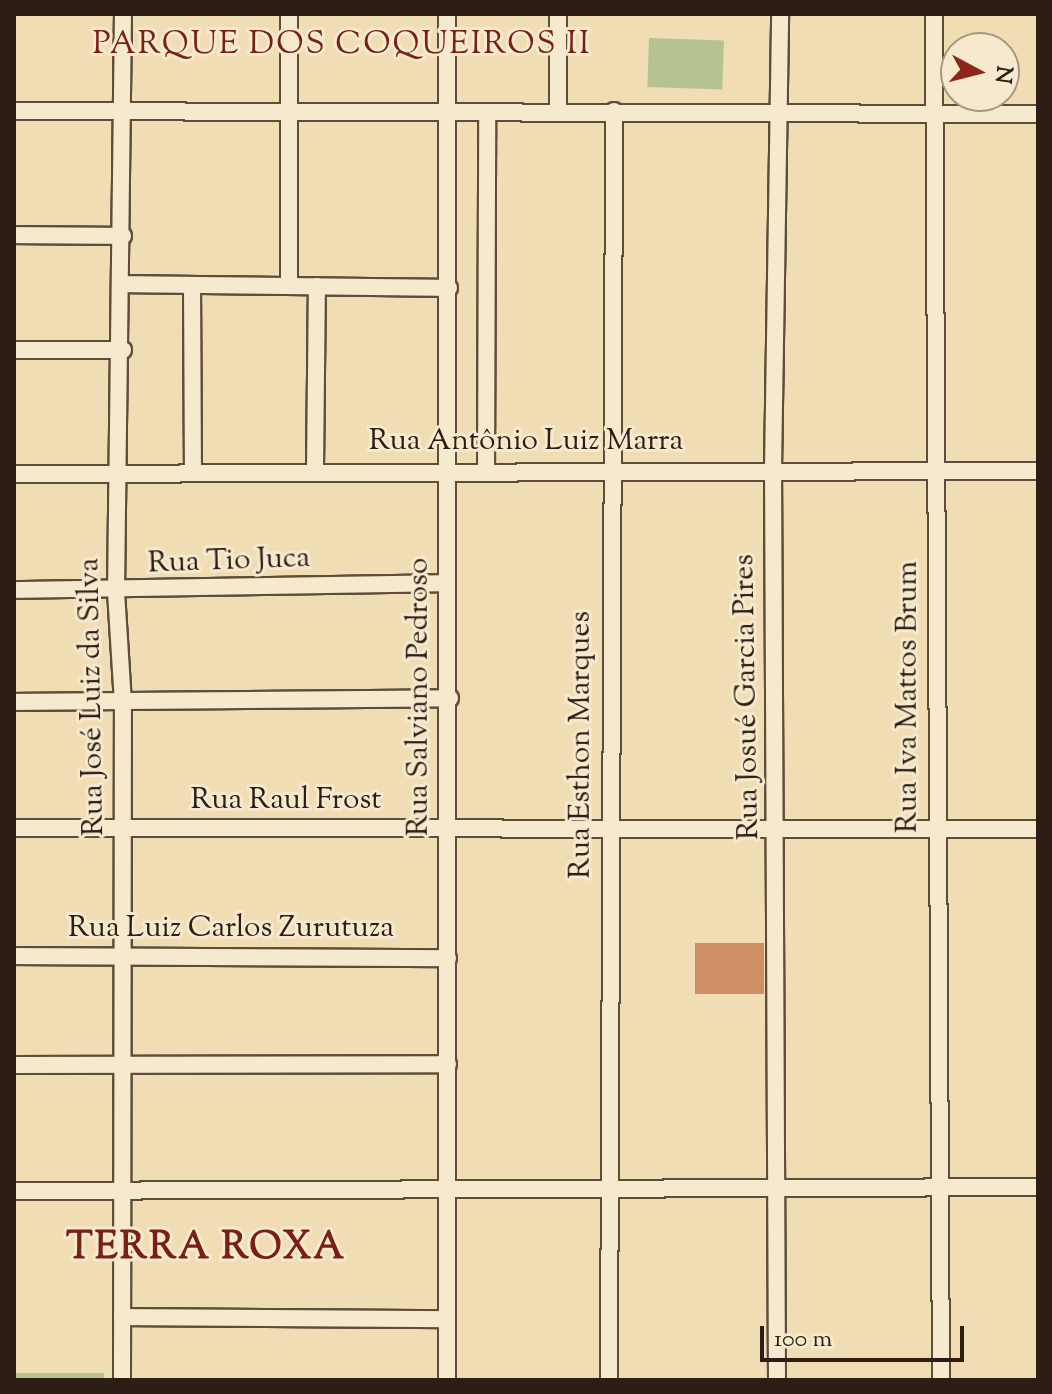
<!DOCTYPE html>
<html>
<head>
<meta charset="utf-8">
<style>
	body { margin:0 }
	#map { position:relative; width:1052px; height:1394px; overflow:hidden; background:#f1ddb4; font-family:"Sorts Mill Goudy",serif }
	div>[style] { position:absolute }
	.green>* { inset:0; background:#b6c290; transform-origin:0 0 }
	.building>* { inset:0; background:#d08e65; transform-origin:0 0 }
	.roads { filter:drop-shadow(2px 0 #5d4e3c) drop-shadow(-2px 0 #5d4e3c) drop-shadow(0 2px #5d4e3c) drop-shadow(0 -2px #5d4e3c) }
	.minor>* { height:16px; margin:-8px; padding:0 8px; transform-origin:8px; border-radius:8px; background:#f6e9ce }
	span { translate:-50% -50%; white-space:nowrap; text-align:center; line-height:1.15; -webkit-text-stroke:6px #f6e9ce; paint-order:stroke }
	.street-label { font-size:30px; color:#2c1e14 }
	.neighbourhood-label { font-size:32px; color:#7a1f14; letter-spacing:2px }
	.district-label { font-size:38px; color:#7a1f14; font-weight:700; letter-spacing:2px }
	.frame { position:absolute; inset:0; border:16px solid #2c1e14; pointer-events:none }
	.north { position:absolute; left:940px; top:32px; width:80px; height:80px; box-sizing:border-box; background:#f6e9ce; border:2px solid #a59884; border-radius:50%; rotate:97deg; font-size:22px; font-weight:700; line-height:32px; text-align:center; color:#2c1e14 }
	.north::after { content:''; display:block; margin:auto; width:28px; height:36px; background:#8f2418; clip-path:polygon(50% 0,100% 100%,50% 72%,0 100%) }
	.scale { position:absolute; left:760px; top:1326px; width:204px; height:36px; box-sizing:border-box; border:4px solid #2c1e14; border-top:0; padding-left:10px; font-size:24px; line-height:28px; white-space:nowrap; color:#2c1e14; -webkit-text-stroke:6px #f6e9ce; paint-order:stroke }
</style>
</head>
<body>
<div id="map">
	<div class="green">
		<i style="left:649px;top:38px;width:75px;height:49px;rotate:2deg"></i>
		<i style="left:14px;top:1373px;width:90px;height:7px"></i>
	</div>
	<div class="building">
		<i style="left:695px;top:943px;width:69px;height:51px"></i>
	</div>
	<div class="roads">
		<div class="minor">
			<i style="left:289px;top:14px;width:272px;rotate:90deg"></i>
			<i style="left:447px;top:14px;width:1366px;rotate:90deg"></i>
			<i style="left:934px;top:14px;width:1366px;rotate:89.71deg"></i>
			<i style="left:14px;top:111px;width:1024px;rotate:0.17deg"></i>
			<i style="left:558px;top:111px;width:97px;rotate:-90deg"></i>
			<i style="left:14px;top:235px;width:109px;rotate:0.5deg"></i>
			<i style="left:123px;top:284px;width:326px;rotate:0.7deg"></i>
			<i style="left:192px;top:285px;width:188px;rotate:89.7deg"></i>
			<i style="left:14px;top:350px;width:109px"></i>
			<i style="left:315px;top:469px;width:183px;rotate:-89.4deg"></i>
			<i style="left:486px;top:472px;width:360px;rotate:-89.8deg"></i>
			<i style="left:14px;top:474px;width:1024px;rotate:-0.17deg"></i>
			<i style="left:14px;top:590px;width:433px;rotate:-0.9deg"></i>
			<i style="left:14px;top:702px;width:436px;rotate:-0.5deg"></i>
			<i style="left:14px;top:828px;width:1024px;rotate:0.06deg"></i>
			<i style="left:14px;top:956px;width:434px;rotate:0.3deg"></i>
			<i style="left:14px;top:1065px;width:434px;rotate:-0.1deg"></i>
			<i style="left:14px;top:1191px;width:1024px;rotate:-0.22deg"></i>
			<i style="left:122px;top:1317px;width:325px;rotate:0.4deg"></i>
			<i style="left:122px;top:1380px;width:677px;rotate:-89.92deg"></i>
			<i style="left:123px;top:703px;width:110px;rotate:-93.6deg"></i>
			<i style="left:116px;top:593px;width:579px;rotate:-89.31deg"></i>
			<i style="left:609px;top:1380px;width:1269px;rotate:-89.77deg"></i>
			<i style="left:777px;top:1380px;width:911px;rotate:-90.25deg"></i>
			<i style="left:773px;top:469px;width:455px;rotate:-89.1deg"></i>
		</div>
	</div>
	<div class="street-label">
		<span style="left:526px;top:442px">Rua Antônio Luiz Marra</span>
		<span style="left:229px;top:562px;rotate:-2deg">Rua Tio Juca</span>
		<span style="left:93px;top:697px;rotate:-91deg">Rua José Luiz da Silva</span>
		<span style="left:420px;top:697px;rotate:-90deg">Rua Salviano Pedroso</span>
		<span style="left:748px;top:697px;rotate:-91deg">Rua Josué Garcia Pires</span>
		<span style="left:909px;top:697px;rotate:-90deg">Rua Iva Mattos Brum</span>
		<span style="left:582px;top:745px;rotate:-90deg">Rua Esthon Marques</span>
		<span style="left:286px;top:801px">Rua Raul Frost</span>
		<span style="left:231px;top:929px">Rua Luiz Carlos Zurutuza</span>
	</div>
	<div class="neighbourhood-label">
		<span style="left:342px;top:45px">PARQUE DOS COQUEIROS II</span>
	</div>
	<div class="district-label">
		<span style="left:206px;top:1250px">TERRA ROXA</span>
	</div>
	<div class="frame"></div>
	<div class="north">N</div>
	<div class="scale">100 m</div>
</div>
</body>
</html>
